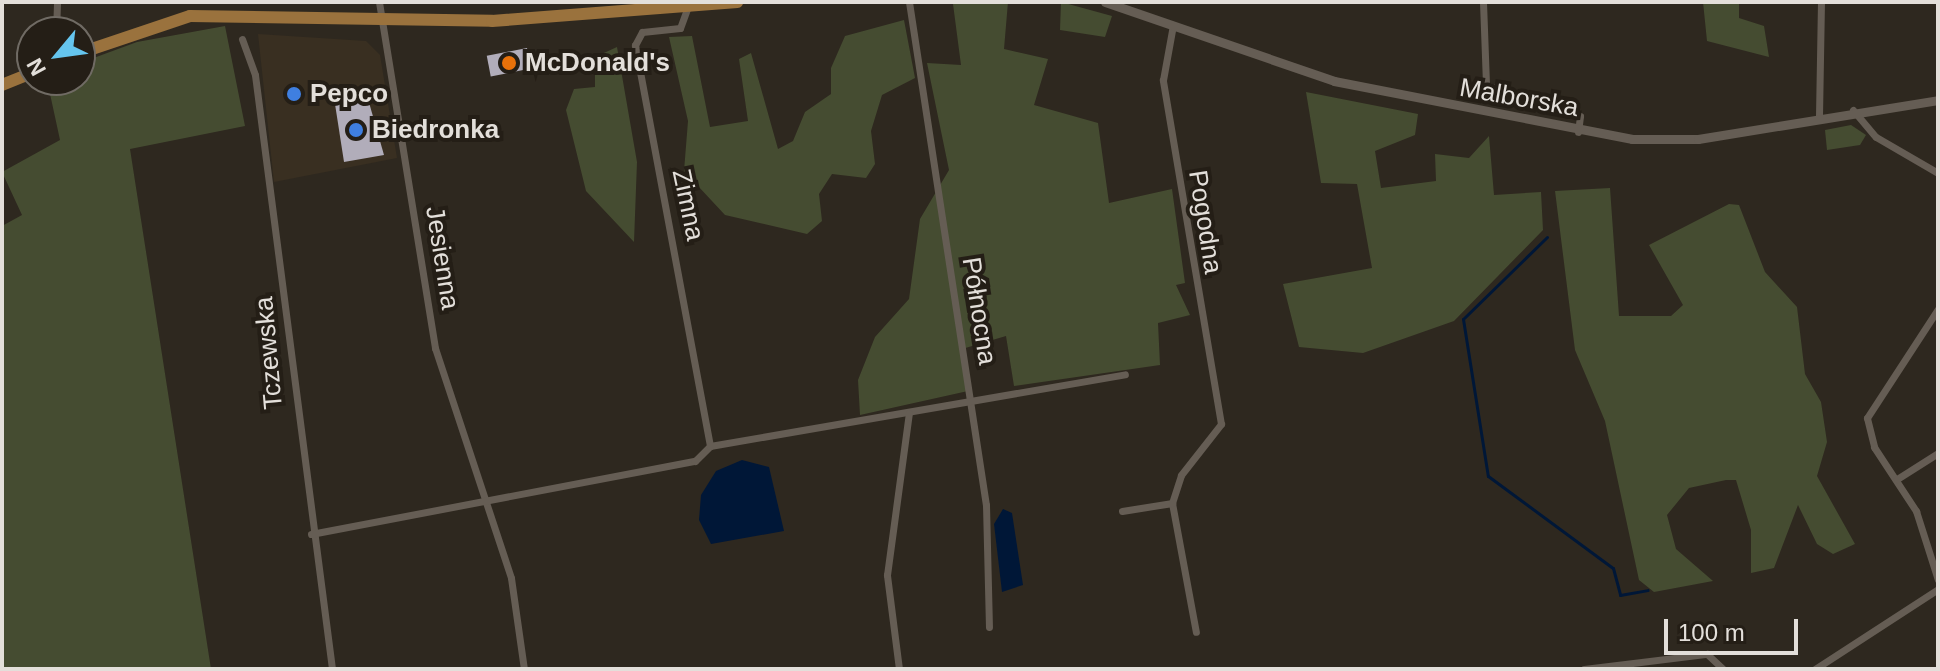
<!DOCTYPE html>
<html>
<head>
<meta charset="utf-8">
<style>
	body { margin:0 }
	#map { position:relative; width:1940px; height:671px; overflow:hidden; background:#2e281f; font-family:Helvetica,sans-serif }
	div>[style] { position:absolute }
	.built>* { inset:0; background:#392f21 }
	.green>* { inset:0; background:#454c31 }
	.water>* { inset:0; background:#001737 }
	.stream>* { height:3px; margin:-1.5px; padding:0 1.5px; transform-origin:1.5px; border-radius:1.5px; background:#001737 }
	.building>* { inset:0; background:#b1adba; transform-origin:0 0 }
	.minor>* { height:7px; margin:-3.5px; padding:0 3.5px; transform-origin:3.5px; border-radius:3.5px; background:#655d54 }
	.tertiary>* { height:9px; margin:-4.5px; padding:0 4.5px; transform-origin:4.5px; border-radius:4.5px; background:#655d54 }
	.primary>* { height:12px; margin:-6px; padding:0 6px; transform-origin:6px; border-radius:6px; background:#9a723d }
	.dots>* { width:22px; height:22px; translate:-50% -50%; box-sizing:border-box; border:4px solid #241e16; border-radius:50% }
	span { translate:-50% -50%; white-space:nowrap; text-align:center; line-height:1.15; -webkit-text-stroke:8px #241e16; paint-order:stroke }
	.poi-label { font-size:26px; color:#e3dfda; font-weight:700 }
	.left { translate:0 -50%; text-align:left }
	.street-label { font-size:26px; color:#e3dfda }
	.frame { position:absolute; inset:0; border:4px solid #e3dfda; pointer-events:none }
	.north { position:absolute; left:16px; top:16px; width:80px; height:80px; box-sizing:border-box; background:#241e16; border:2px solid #706b64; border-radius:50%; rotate:241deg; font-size:22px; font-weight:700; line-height:32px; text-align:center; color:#e3dfda }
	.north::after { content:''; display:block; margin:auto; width:28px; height:36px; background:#65c5ee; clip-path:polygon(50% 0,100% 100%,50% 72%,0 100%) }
	.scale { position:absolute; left:1664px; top:619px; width:134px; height:36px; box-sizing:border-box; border:4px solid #e3dfda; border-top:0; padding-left:10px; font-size:24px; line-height:28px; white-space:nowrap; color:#e3dfda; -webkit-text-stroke:6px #241e16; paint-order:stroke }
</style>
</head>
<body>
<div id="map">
	<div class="built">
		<i style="clip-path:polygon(258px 34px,366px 41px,380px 55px,397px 158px,274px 182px)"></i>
	</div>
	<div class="green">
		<i style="clip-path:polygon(1008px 2px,1004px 49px,1048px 59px,1034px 105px,1098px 123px,1109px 203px,1172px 189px,1185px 283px,1176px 285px,1190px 315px,1158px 323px,1160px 365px,1014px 386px,1006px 336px,962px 349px,968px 391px,860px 415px,858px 380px,875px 337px,909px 299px,920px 219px,949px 170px,927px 63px,961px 65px,953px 4px)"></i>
		<i style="clip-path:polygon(1061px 2px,1112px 16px,1105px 37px,1060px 30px)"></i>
		<i style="clip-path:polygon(1703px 2px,1739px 2px,1739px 18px,1764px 26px,1769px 57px,1707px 41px)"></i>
		<i style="clip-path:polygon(904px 20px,915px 78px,882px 95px,871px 131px,875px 164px,866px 178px,832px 174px,819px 194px,822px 221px,807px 234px,725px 215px,684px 171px,688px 121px,669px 37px,692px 36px,710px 127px,748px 121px,739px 59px,751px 53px,778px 149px,793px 141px,805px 112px,831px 94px,831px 68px,845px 36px)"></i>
		<i style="clip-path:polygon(225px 26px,245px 126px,130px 149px,211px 669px,2px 669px,2px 226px,22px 215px,2px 172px,60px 140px,47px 80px,80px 80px,80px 63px,137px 42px)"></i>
		<i style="clip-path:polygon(617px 47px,637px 162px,634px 242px,586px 191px,566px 110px,574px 89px,595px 87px,595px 57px)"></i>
		<i style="clip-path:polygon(1306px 92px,1418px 114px,1415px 135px,1375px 151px,1381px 188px,1436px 181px,1435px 154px,1469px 158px,1489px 136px,1494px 195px,1541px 192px,1543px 230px,1454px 321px,1363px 353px,1299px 347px,1283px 284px,1372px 268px,1357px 184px,1321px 183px)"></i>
		<i style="clip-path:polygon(1851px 125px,1866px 135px,1860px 145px,1827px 150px,1825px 130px)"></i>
		<i style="clip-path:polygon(1610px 188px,1619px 316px,1671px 316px,1683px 305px,1649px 245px,1729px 204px,1739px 205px,1765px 272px,1797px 307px,1805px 374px,1821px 402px,1827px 442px,1817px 476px,1855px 544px,1833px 554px,1817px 544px,1798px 505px,1774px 568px,1751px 573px,1751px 530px,1736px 480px,1726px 480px,1689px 488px,1667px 515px,1676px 549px,1713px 581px,1654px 592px,1639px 580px,1605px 421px,1575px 350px,1555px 191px)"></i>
	</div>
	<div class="water">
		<i style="clip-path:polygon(742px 460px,769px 467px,784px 531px,711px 544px,699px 520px,701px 495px,716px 471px)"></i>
		<i style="clip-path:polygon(1003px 509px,1012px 513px,1023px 585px,1002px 592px,994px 524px)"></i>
	</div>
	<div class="stream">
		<i style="left:1547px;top:237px;width:117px;rotate:135.7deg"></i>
		<i style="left:1463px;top:319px;width:159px;rotate:81deg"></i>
		<i style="left:1488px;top:476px;width:155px;rotate:36.4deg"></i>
		<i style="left:1613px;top:568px;width:28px;rotate:75deg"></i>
		<i style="left:1620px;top:595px;width:28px;rotate:-10deg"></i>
	</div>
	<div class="building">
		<i style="left:527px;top:48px;width:21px;height:41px;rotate:79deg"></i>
		<i style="clip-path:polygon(368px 99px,384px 155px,344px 162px,335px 104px)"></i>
	</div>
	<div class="minor">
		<i style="left:379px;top:2px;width:351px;rotate:80.8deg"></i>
		<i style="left:435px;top:348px;width:242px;rotate:71.7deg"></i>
		<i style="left:511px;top:578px;width:92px;rotate:81.9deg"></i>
		<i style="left:909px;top:2px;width:509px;rotate:81.3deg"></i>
		<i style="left:986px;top:505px;width:122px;rotate:88.6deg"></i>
		<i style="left:1483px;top:2px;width:83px;rotate:87.9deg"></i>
		<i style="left:1486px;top:85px;width:99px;rotate:18.3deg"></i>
		<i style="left:1580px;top:116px;width:16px;rotate:97deg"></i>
		<i style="left:687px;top:9px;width:20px;rotate:110deg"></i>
		<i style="left:680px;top:28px;width:38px;rotate:174deg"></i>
		<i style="left:642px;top:32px;width:15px;rotate:118deg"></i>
		<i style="left:635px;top:45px;width:408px;rotate:79.4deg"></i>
		<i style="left:56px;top:32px;width:30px;rotate:-88deg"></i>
		<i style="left:242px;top:39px;width:38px;rotate:70deg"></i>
		<i style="left:255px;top:75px;width:599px;rotate:82.61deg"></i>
		<i style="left:1853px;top:110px;width:35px;rotate:50deg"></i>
		<i style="left:1876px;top:137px;width:72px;rotate:30.1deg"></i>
		<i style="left:1819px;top:116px;width:114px;rotate:-89deg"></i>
		<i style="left:1938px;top:309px;width:130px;rotate:123.1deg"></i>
		<i style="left:1867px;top:418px;width:30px;rotate:76deg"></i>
		<i style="left:1874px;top:447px;width:77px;rotate:56.7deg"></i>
		<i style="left:1916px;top:511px;width:72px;rotate:72.3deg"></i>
		<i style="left:1897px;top:479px;width:49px;rotate:-32.4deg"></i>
		<i style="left:1172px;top:503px;width:131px;rotate:79.5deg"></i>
		<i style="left:1122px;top:511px;width:51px;rotate:-9.1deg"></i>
		<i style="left:1172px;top:503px;width:29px;rotate:-72deg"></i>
		<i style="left:1181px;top:475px;width:65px;rotate:-51.9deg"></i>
		<i style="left:1221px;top:424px;width:349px;rotate:-99.6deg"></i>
		<i style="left:1163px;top:80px;width:56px;rotate:-79.7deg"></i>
		<i style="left:311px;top:534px;width:391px;rotate:-10.8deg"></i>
		<i style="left:695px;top:461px;width:21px;rotate:-45deg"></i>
		<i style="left:710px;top:446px;width:421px;rotate:-9.8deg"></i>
		<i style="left:899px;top:669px;width:95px;rotate:-97.3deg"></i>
		<i style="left:887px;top:575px;width:163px;rotate:-82.3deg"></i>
		<i style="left:1584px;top:669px;width:124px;rotate:-7deg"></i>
		<i style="left:1707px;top:654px;width:22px;rotate:43deg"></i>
		<i style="left:1815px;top:669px;width:147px;rotate:-33deg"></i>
	</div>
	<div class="tertiary">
		<i style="left:1105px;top:2px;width:242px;rotate:19deg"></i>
		<i style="left:1334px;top:81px;width:304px;rotate:11deg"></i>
		<i style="left:1632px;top:139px;width:66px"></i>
		<i style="left:1698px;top:139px;width:243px;rotate:-9.2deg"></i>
	</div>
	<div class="primary">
		<i style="left:80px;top:53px;width:116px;rotate:-18.6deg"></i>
		<i style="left:190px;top:16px;width:302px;rotate:0.9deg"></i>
		<i style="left:492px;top:21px;width:246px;rotate:-4.4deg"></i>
		<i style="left:2px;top:85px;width:32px;rotate:-22deg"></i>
	</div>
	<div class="dots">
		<i style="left:509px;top:63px;background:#e8710a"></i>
		<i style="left:294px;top:94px;background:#3f7fe0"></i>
		<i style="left:356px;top:130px;background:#3f7fe0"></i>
	</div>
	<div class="poi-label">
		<span class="left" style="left:525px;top:63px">McDonald's</span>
		<span class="left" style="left:310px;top:94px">Pepco</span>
		<span class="left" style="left:372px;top:130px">Biedronka</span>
	</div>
	<div class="street-label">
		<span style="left:1519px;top:98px;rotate:10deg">Malborska</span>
		<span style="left:688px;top:205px;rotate:78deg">Zimna</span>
		<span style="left:1205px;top:222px;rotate:81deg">Pogodna</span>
		<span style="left:442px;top:258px;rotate:81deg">Jesienna</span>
		<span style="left:979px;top:311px;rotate:81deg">Północna</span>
		<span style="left:269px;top:353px;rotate:-95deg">Tczewska</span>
	</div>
	<div class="frame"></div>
	<div class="north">N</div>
	<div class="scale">100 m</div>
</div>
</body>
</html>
